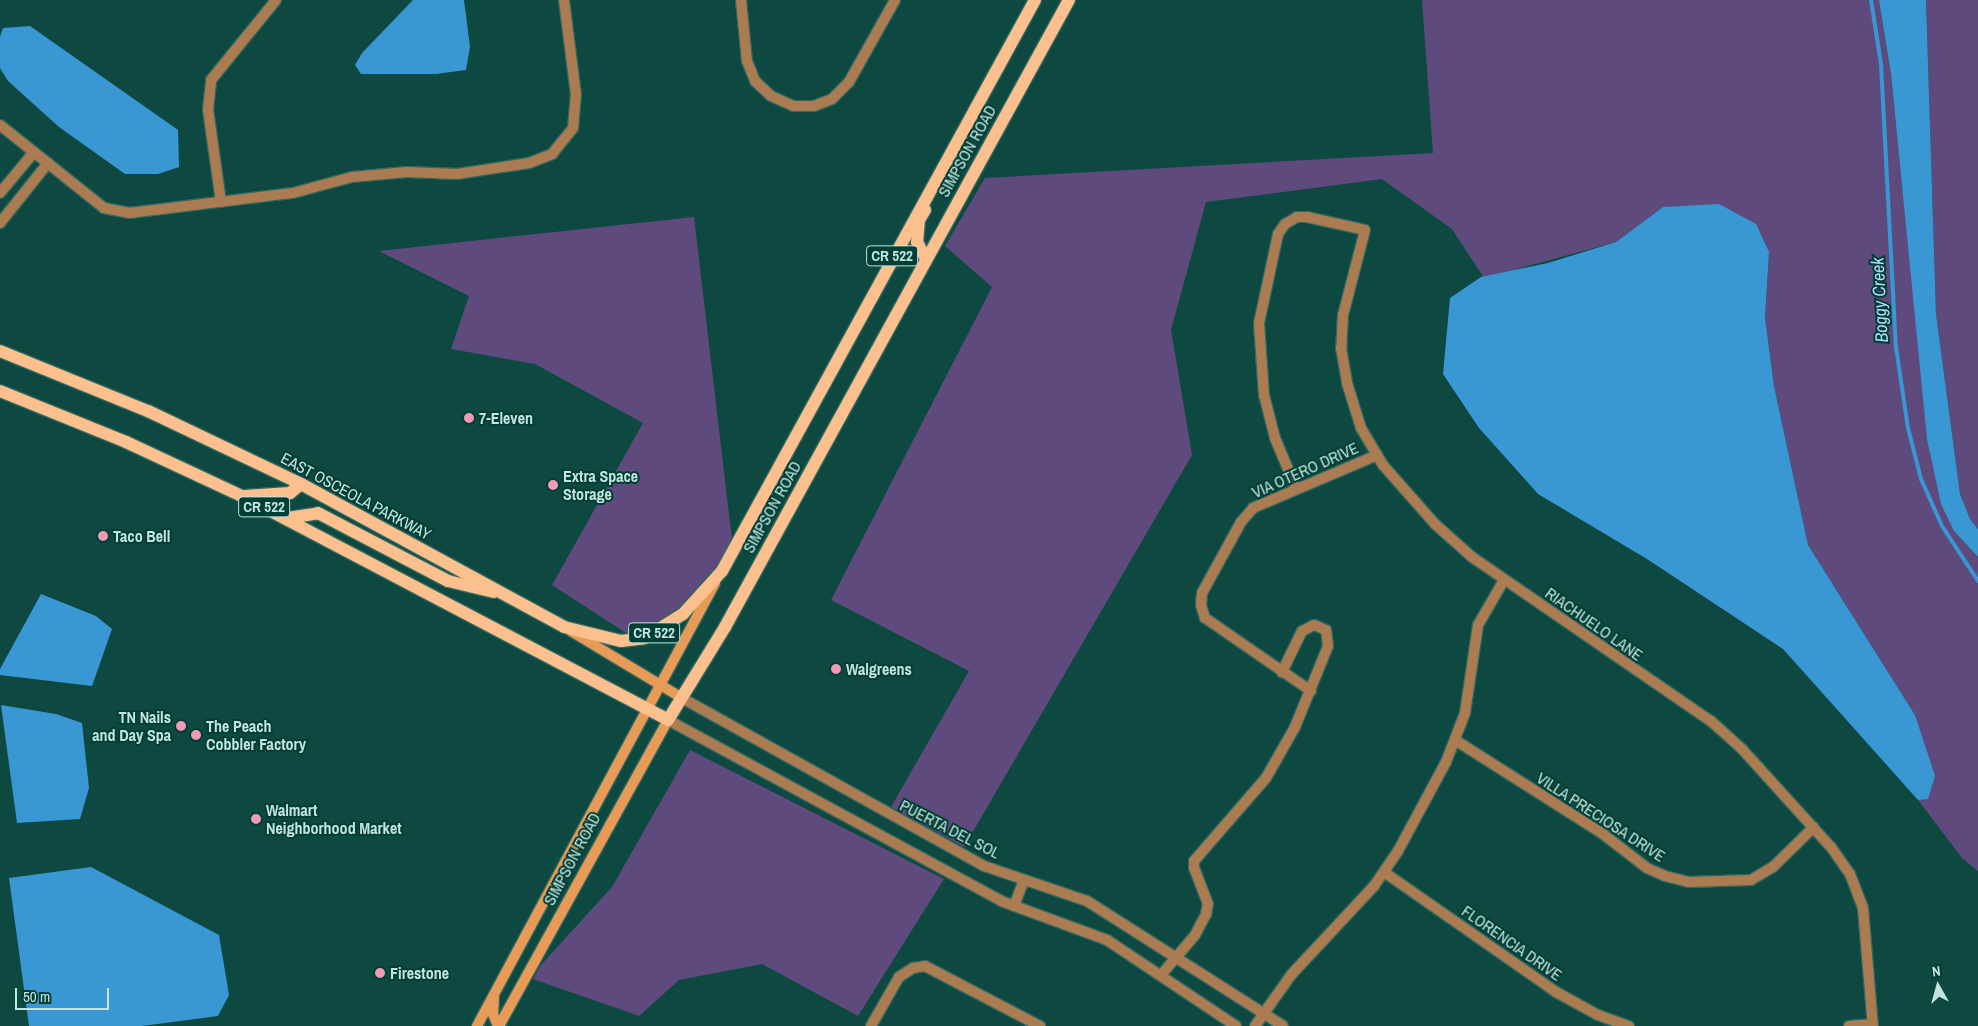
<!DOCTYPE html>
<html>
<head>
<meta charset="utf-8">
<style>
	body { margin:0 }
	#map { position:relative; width:1978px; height:1026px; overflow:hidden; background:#0d4940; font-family:"Archivo Narrow",sans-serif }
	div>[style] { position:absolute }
	.green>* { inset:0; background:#5e4a7d }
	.water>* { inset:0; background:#3997d3 }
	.stream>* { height:4px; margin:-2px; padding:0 2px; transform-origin:2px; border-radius:2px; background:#3997d3 }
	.roads { filter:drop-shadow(1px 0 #316860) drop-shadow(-1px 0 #316860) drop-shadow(0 1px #316860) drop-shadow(0 -1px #316860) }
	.minor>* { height:10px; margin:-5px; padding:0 5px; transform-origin:5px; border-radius:5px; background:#ab7b51 }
	.secondary>* { height:10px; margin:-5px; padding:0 5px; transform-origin:5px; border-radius:5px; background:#e89b56 }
	.primary>* { height:12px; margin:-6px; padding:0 6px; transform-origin:6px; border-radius:6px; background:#fcc08e }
	.dots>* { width:14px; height:14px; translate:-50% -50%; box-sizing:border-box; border:2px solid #003e36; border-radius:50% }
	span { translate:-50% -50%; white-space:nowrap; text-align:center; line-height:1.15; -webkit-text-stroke:4px #003e36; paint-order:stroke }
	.shield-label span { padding:1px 4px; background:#003e36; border:1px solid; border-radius:4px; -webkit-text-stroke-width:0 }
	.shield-label { font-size:15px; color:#c3e5de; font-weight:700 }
	.street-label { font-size:16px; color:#c3e5de }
	.poi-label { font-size:16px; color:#c3e5de; font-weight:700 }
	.left { translate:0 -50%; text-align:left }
	.right { translate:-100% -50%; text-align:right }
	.water-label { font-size:18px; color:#b3dcfc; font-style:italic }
	.north { position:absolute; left:1913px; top:961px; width:50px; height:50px; -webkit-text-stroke:4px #003e36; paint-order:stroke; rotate:353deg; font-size:14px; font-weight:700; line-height:20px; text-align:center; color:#c3e5de }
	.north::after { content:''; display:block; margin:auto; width:18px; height:22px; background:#c3e5de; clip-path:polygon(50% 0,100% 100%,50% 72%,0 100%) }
	.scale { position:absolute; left:15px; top:988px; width:94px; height:22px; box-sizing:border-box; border:2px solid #c3e5de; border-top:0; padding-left:6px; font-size:15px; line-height:18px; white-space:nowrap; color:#c3e5de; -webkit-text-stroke:4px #003e36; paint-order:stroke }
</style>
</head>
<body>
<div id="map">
	<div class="green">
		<i style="clip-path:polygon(1422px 0,1879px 0,1891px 74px,1911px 272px,1954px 531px,1978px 557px,1978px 871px,1962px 858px,1918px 800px,1928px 798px,1915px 715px,1808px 545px,1774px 386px,1765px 318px,1769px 252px,1663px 207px,1616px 242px,1484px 278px,1452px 229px,1382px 179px,1206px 202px,1171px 330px,1192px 455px,964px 847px,891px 807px,969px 671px,831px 600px,992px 287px,945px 246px,985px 178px,1433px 153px)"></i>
		<i style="clip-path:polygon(1926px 0,1978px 0,1978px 529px,1970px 519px,1960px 494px,1936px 314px)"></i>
		<i style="clip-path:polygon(694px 217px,732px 540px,708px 583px,680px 609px,642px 631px,626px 633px,552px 585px,643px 423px,535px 364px,451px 349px,469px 296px,379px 251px)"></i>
		<i style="clip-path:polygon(690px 750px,944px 879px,858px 1016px,762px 964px,679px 980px,639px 1016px,533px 979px,540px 966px,612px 887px)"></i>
	</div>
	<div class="water">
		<i style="clip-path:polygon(413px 0,464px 0,470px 47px,466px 70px,436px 74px,361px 74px,355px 65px,362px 53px)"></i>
		<i style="clip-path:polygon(1879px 0,1926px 0,1936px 314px,1960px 494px,1970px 519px,1978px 529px,1978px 557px,1954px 531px,1941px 504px,1927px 439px,1891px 74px)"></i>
		<i style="clip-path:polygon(30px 26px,178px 130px,179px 167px,158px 174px,125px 174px,59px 127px,8px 81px,0 68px,0 37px,3px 28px)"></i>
		<i style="clip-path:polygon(1719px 204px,1756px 224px,1769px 252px,1765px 318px,1774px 386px,1808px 545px,1915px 715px,1935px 776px,1928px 799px,1918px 800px,1783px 649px,1647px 559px,1538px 494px,1479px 428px,1443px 374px,1450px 298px,1481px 277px,1548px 263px,1616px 242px,1663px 207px)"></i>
		<i style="clip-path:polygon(41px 594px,96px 616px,112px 629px,92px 686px,0 675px,0 669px)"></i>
		<i style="clip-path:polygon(1px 705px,56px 714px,82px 723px,89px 788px,80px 819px,17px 823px)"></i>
		<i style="clip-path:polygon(91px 867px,219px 935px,229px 995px,218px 1016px,142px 1026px,29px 1026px,9px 878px)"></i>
	</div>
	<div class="stream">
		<i style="left:1871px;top:0;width:65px;rotate:81.1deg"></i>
		<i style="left:1881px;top:64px;width:283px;rotate:87deg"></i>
		<i style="left:1896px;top:347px;width:82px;rotate:81.6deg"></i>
		<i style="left:1908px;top:428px;width:53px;rotate:75.7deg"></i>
		<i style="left:1921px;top:479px;width:51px;rotate:65.9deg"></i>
		<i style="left:1942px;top:526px;width:66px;rotate:56.8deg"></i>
	</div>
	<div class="roads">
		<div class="minor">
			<i style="left:741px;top:0;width:61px;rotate:84.4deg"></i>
			<i style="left:747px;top:61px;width:22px;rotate:68deg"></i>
			<i style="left:755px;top:81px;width:22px;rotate:43deg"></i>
			<i style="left:771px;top:96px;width:24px;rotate:24deg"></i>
			<i style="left:793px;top:106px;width:21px"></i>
			<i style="left:814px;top:106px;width:19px;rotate:-21deg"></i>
			<i style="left:832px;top:99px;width:24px;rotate:-45deg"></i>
			<i style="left:849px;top:82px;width:94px;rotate:-60.7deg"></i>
			<i style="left:0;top:125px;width:133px;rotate:38.6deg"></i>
			<i style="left:104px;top:208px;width:25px;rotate:11deg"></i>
			<i style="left:129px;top:213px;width:165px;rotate:-7deg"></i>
			<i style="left:293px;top:193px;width:61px;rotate:-15.2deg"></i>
			<i style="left:352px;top:177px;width:55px;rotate:-5.2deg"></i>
			<i style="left:407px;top:172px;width:50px;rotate:2.3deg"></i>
			<i style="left:457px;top:174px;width:73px;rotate:-8.7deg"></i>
			<i style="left:529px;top:163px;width:25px;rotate:-21deg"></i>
			<i style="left:552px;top:154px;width:33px;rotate:-51deg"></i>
			<i style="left:573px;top:128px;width:33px;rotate:-85deg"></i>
			<i style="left:576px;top:95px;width:96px;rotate:-97.2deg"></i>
			<i style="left:0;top:193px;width:53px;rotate:-50.3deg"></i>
			<i style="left:221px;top:202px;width:93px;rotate:-98deg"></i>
			<i style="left:208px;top:110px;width:30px;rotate:-84deg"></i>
			<i style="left:211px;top:80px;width:103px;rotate:-50.9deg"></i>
			<i style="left:0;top:223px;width:77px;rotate:-51.3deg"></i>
			<i style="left:1296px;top:488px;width:54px;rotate:-112.8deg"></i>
			<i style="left:1275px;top:438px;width:44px;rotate:-104.3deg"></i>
			<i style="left:1264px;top:395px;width:72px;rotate:-94deg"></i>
			<i style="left:1259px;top:323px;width:91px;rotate:-77.9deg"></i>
			<i style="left:1278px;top:234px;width:12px;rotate:-55deg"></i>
			<i style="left:1285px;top:224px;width:14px;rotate:-30deg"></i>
			<i style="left:1297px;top:217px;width:10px"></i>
			<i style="left:1307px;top:217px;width:59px;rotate:12.6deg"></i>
			<i style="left:1365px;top:230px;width:88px;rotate:104.5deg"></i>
			<i style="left:1343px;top:315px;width:33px;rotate:93deg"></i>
			<i style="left:1341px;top:348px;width:36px;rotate:80deg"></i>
			<i style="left:1347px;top:383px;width:47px;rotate:72.7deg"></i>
			<i style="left:1361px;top:428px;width:43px;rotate:59.3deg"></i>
			<i style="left:1383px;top:465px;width:79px;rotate:48.6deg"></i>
			<i style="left:1435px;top:524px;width:50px;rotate:41.7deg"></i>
			<i style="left:1472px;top:557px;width:290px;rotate:34.5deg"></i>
			<i style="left:1711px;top:721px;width:42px;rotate:42.1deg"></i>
			<i style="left:1742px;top:749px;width:132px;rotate:47.8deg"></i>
			<i style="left:1831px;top:847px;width:33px;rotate:55deg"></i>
			<i style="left:1850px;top:874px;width:36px;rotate:69deg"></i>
			<i style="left:1863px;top:908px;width:118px;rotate:85.2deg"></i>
			<i style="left:1311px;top:691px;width:129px;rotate:-145.4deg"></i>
			<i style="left:1205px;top:618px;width:14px;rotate:-107deg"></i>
			<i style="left:1201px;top:605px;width:12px;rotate:-85deg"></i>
			<i style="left:1202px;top:593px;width:81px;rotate:-61.2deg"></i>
			<i style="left:1241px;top:522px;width:18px;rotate:-49deg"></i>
			<i style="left:1253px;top:508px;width:135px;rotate:-23.1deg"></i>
			<i style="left:682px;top:698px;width:346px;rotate:29.1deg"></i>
			<i style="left:984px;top:866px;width:109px;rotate:18.8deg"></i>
			<i style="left:1087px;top:901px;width:232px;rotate:32.5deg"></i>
			<i style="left:668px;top:720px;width:379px;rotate:28.5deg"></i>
			<i style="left:1001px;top:901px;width:113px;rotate:20.2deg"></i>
			<i style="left:1107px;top:940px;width:155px;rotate:33.7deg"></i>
			<i style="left:1455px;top:740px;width:175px;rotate:32.4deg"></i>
			<i style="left:1603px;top:834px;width:56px;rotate:37.7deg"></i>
			<i style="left:1647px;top:868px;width:20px;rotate:24deg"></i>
			<i style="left:1665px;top:876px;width:25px;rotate:14deg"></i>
			<i style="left:1689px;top:882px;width:62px;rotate:-1.8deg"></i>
			<i style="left:1751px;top:880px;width:26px;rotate:-31deg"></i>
			<i style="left:1773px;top:867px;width:57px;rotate:-44.3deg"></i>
			<i style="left:1384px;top:872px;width:210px;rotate:34.9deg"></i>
			<i style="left:1556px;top:992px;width:48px;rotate:28.7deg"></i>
			<i style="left:1598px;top:1015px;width:33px;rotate:20deg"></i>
			<i style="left:1014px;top:906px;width:28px;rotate:-69deg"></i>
			<i style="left:1161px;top:975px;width:52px;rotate:-49.6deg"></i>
			<i style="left:1195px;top:935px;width:24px;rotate:-62deg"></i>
			<i style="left:1206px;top:914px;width:10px;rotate:-79deg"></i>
			<i style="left:1208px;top:904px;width:39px;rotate:-111deg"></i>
			<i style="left:1194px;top:868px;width:7px;rotate:-90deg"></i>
			<i style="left:1194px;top:861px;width:110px;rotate:-49.1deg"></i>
			<i style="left:1266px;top:778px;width:59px;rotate:-60.4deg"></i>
			<i style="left:1295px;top:727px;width:87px;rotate:-67.8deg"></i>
			<i style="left:1328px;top:646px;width:16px;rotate:-97deg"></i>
			<i style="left:1326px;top:630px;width:13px;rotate:-157deg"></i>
			<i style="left:1314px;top:625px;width:13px;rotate:153deg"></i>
			<i style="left:1302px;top:631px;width:46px;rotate:116deg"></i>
			<i style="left:871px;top:1026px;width:56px;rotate:-60.3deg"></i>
			<i style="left:899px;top:977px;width:17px;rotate:-33deg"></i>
			<i style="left:913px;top:968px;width:12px;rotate:-9deg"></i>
			<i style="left:925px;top:966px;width:130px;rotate:27.6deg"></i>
			<i style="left:1255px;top:1026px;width:62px;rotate:-54.8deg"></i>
			<i style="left:1291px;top:975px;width:122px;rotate:-47deg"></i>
			<i style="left:1374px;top:886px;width:42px;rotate:-55.6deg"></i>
			<i style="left:1398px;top:851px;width:101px;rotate:-61.7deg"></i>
			<i style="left:1446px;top:762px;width:53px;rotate:-68.8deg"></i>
			<i style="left:1465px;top:713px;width:89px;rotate:-81.6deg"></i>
			<i style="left:1478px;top:625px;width:52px;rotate:-60deg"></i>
			<i style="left:1849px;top:1026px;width:24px;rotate:-5deg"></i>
		</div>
		<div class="secondary">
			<i style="left:571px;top:631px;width:130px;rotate:31.1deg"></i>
			<i style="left:494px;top:997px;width:17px;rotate:93deg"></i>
			<i style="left:493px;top:1014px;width:13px;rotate:67deg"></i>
			<i style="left:477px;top:1026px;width:503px;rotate:-61.75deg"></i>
			<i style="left:499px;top:1026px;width:350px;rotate:-61.1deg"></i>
		</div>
		<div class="primary">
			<i style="left:925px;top:210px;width:12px;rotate:121deg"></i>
			<i style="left:919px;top:220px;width:22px;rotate:95deg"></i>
			<i style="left:917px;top:242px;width:19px;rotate:62deg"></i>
			<i style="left:0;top:351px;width:160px;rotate:22.1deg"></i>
			<i style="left:148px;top:411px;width:170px;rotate:25.5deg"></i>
			<i style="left:301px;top:484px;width:299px;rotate:28.5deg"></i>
			<i style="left:564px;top:627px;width:59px;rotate:13.8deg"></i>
			<i style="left:621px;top:641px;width:23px;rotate:-7deg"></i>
			<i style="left:644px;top:638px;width:46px;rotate:-31.6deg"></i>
			<i style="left:683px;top:614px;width:58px;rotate:-47.8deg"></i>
			<i style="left:722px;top:571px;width:651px;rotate:-61.27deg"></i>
			<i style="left:0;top:391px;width:136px;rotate:22deg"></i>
			<i style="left:126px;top:442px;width:128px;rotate:25deg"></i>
			<i style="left:242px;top:496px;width:481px;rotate:27.7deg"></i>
			<i style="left:668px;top:720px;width:109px;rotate:-58.5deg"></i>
			<i style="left:725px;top:627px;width:715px;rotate:-61.25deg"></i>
			<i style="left:245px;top:496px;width:45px;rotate:-3.8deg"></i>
			<i style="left:290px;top:493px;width:14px;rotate:-39deg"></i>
			<i style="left:288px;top:518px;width:30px;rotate:-9deg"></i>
			<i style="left:318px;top:513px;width:147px;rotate:27.6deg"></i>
			<i style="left:448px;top:581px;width:47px;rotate:13.4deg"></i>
		</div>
	</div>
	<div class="dots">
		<i style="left:469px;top:418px;background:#f19ab3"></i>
		<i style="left:553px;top:485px;background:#f19ab3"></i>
		<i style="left:103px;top:536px;background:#f19ab3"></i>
		<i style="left:836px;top:669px;background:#f19ab3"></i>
		<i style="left:181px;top:726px;background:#f19ab3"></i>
		<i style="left:196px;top:735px;background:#f19ab3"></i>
		<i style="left:256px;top:819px;background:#f19ab3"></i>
		<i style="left:380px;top:973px;background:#f19ab3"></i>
	</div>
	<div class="shield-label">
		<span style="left:892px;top:256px">CR 522</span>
		<span style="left:264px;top:507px">CR 522</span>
		<span style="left:654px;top:633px">CR 522</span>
	</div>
	<div class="street-label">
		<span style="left:967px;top:151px;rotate:-61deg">SIMPSON ROAD</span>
		<span style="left:1305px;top:470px;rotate:-24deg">VIA OTERO DRIVE</span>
		<span style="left:356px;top:496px;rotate:28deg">EAST OSCEOLA PARKWAY</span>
		<span style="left:772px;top:507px;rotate:-61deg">SIMPSON ROAD</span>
		<span style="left:1594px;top:624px;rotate:35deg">RIACHUELO LANE</span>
		<span style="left:1601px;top:817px;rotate:33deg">VILLA PRECIOSA DRIVE</span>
		<span style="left:950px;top:829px;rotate:27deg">PUERTA DEL SOL</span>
		<span style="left:572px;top:859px;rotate:-62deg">SIMPSON ROAD</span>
		<span style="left:1512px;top:943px;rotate:35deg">FLORENCIA DRIVE</span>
	</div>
	<div class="poi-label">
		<span class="left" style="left:479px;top:418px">7-Eleven</span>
		<span class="left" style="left:563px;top:485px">Extra Space<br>Storage</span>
		<span class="left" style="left:113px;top:536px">Taco Bell</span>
		<span class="left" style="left:846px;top:669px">Walgreens</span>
		<span class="right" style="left:171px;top:726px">TN Nails<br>and Day Spa</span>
		<span class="left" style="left:206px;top:735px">The Peach<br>Cobbler Factory</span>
		<span class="left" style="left:266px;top:819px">Walmart<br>Neighborhood Market</span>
		<span class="left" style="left:390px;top:973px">Firestone</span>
	</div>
	<div class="water-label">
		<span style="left:1880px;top:300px;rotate:-93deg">Boggy Creek</span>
	</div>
	<div class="north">N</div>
	<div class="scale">50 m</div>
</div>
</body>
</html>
